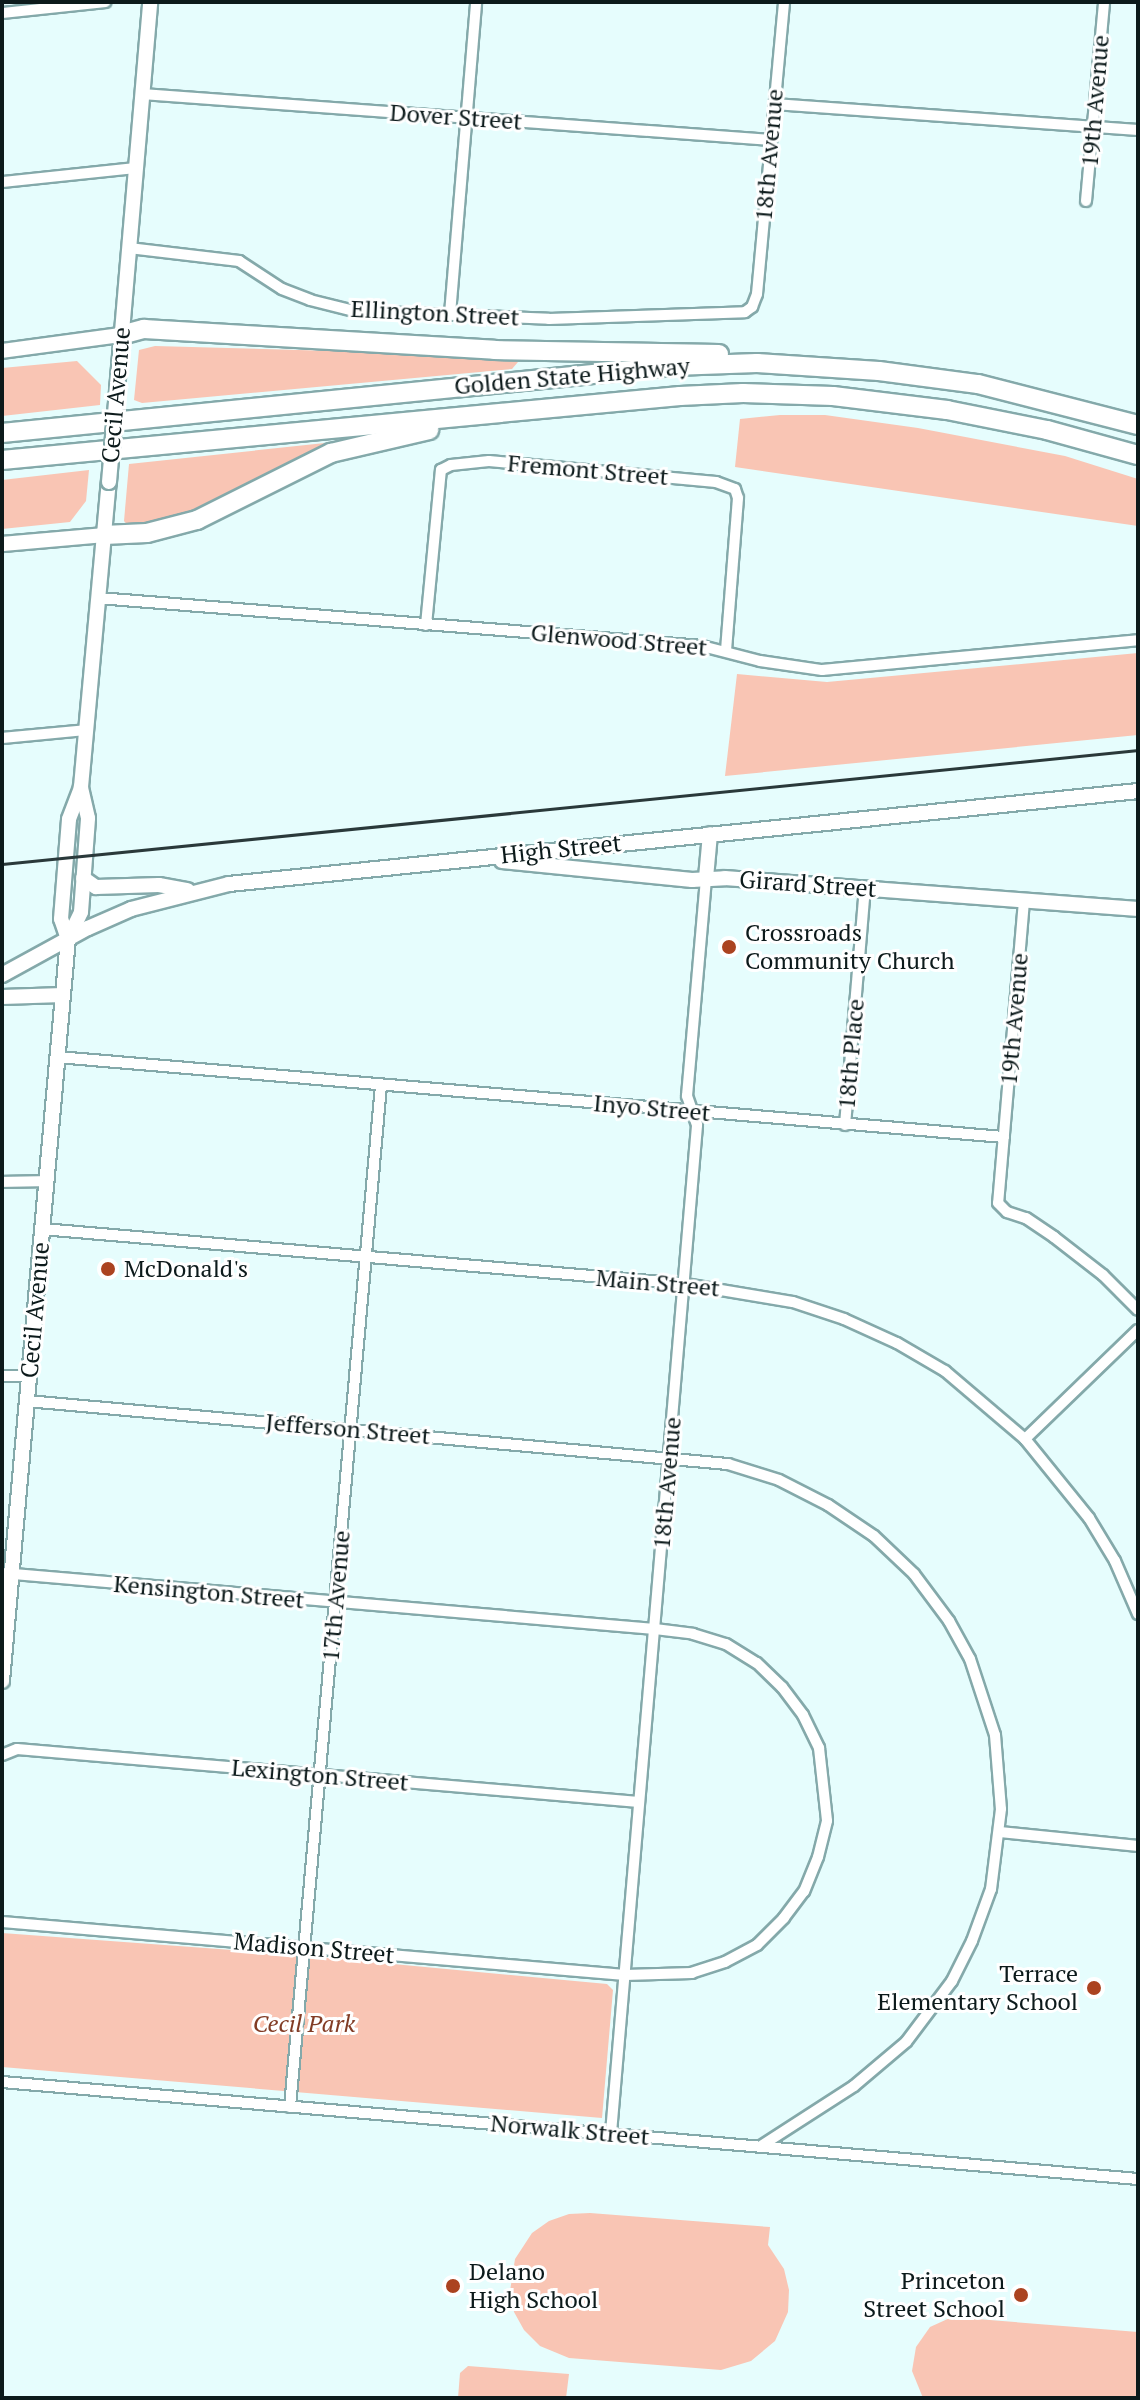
<!DOCTYPE html>
<html>
<head>
<meta charset="utf-8">
<style>
	body { margin:0 }
	#map { position:relative; width:1140px; height:2400px; overflow:hidden; background:#e6fdfd; font-family:"PT Serif",serif }
	div>[style] { position:absolute }
	.green>* { inset:0; background:#f9c5b4 }
	.roads { filter:drop-shadow(2px 0 #84a9aa) drop-shadow(-2px 0 #84a9aa) drop-shadow(0 2px #84a9aa) drop-shadow(0 -2px #84a9aa) }
	.street>* { height:10px; margin:-5px; padding:0 5px; transform-origin:5px; border-radius:5px; background:#fff }
	.secondary>* { height:14px; margin:-7px; padding:0 7px; transform-origin:7px; border-radius:7px; background:#fff }
	.highway>* { height:18px; margin:-9px; padding:0 9px; transform-origin:9px; border-radius:9px; background:#fff }
	.rail>* { height:3px; margin:-1.5px; padding:0 1.5px; transform-origin:1.5px; border-radius:1.5px; background:#2a393a }
	.bridges { filter:drop-shadow(2px 0 #84a9aa) drop-shadow(-2px 0 #84a9aa) drop-shadow(0 2px #84a9aa) drop-shadow(0 -2px #84a9aa) }
	.secondary-bridge>* { height:14px; margin:-7px; padding:0 7px; transform-origin:7px; border-radius:7px; background:#fff }
	.dots>* { width:22px; height:22px; translate:-50% -50%; box-sizing:border-box; border:4px solid #fff; border-radius:50% }
	span { translate:-50% -50%; white-space:nowrap; text-align:center; line-height:1.15; -webkit-text-stroke:6px #fff; paint-order:stroke }
	.street-label { font-size:24px; color:#0c1a1b }
	.poi-label { font-size:24px; color:#0c1a1b }
	.left { translate:0 -50%; text-align:left }
	.right { translate:-100% -50%; text-align:right }
	.park-label { font-size:24px; color:#823c25; font-style:italic }
	.frame { position:absolute; inset:0; border:4px solid #0c1a1b; pointer-events:none }
</style>
</head>
<body>
<div id="map">
	<div class="green">
		<i style="clip-path:polygon(155px 346px,511px 356px,518px 362px,512px 369px,142px 403px,134px 400px,139px 350px)"></i>
		<i style="clip-path:polygon(77px 361px,101px 385px,100px 405px,2px 416px,2px 368px)"></i>
		<i style="clip-path:polygon(780px 415px,825px 415px,918px 428px,1065px 456px,1138px 479px,1138px 526px,735px 467px,740px 419px)"></i>
		<i style="clip-path:polygon(353px 440px,195px 515px,128px 526px,124px 521px,129px 464px)"></i>
		<i style="clip-path:polygon(89px 470px,86px 501px,70px 522px,2px 529px,2px 480px)"></i>
		<i style="clip-path:polygon(1138px 653px,1138px 735px,725px 776px,737px 674px,827px 682px)"></i>
		<i style="clip-path:polygon(2px 1933px,287px 1954px,607px 1984px,613px 1990px,602px 2118px,2px 2067px)"></i>
		<i style="clip-path:polygon(590px 2213px,770px 2227px,768px 2245px,784px 2269px,789px 2290px,788px 2312px,775px 2341px,751px 2361px,721px 2370px,569px 2358px,540px 2346px,524px 2330px,514px 2312px,510px 2291px,515px 2259px,532px 2233px,549px 2221px,569px 2214px)"></i>
		<i style="clip-path:polygon(952px 2317px,1138px 2332px,1138px 2398px,923px 2398px,912px 2371px,916px 2347px,930px 2327px)"></i>
		<i style="clip-path:polygon(468px 2366px,569px 2374px,566px 2398px,458px 2398px,460px 2373px)"></i>
	</div>
	<div class="roads">
		<div class="street">
			<i style="left:2px;top:13px;width:104px;rotate:-6.1deg"></i>
			<i style="left:142px;top:94px;width:631px;rotate:4.18deg"></i>
			<i style="left:774px;top:104px;width:365px;rotate:4.1deg"></i>
			<i style="left:2px;top:182px;width:134px;rotate:-6deg"></i>
			<i style="left:1086px;top:201px;width:200px;rotate:-84.8deg"></i>
			<i style="left:129px;top:248px;width:111px;rotate:6.7deg"></i>
			<i style="left:239px;top:261px;width:51px;rotate:33.1deg"></i>
			<i style="left:282px;top:289px;width:30px;rotate:21deg"></i>
			<i style="left:310px;top:300px;width:45px;rotate:14deg"></i>
			<i style="left:354px;top:311px;width:195px;rotate:2.3deg"></i>
			<i style="left:549px;top:319px;width:196px;rotate:-2deg"></i>
			<i style="left:745px;top:312px;width:9px;rotate:-36deg"></i>
			<i style="left:752px;top:307px;width:14px;rotate:-69deg"></i>
			<i style="left:757px;top:294px;width:293px;rotate:-84.7deg"></i>
			<i style="left:450px;top:314px;width:313px;rotate:-85.2deg"></i>
			<i style="left:98px;top:598px;width:606px;rotate:4.54deg"></i>
			<i style="left:702px;top:646px;width:60px;rotate:14.5deg"></i>
			<i style="left:760px;top:661px;width:63px;rotate:8.3deg"></i>
			<i style="left:822px;top:670px;width:317px;rotate:-5.4deg"></i>
			<i style="left:426px;top:625px;width:156px;rotate:-84.5deg"></i>
			<i style="left:441px;top:470px;width:11px;rotate:-27deg"></i>
			<i style="left:451px;top:465px;width:38px;rotate:-6deg"></i>
			<i style="left:489px;top:461px;width:228px;rotate:5.3deg"></i>
			<i style="left:716px;top:482px;width:20px;rotate:20deg"></i>
			<i style="left:735px;top:489px;width:9px;rotate:72deg"></i>
			<i style="left:738px;top:498px;width:152px;rotate:94.5deg"></i>
			<i style="left:2px;top:738px;width:84px;rotate:-5.4deg"></i>
			<i style="left:1024px;top:901px;width:303px;rotate:94.9deg"></i>
			<i style="left:998px;top:1203px;width:13px;rotate:45deg"></i>
			<i style="left:1007px;top:1212px;width:20px;rotate:18deg"></i>
			<i style="left:1026px;top:1218px;width:34px;rotate:34deg"></i>
			<i style="left:1054px;top:1237px;width:62px;rotate:37.8deg"></i>
			<i style="left:1103px;top:1275px;width:49px;rotate:45deg"></i>
			<i style="left:57px;top:1057px;width:950px;rotate:4.83deg"></i>
			<i style="left:845px;top:1125px;width:238px;rotate:-85.2deg"></i>
			<i style="left:2px;top:1182px;width:44px;rotate:-1.3deg"></i>
			<i style="left:42px;top:1229px;width:645px;rotate:4.89deg"></i>
			<i style="left:685px;top:1284px;width:109px;rotate:9.5deg"></i>
			<i style="left:793px;top:1302px;width:54px;rotate:18.4deg"></i>
			<i style="left:844px;top:1319px;width:58px;rotate:24.4deg"></i>
			<i style="left:897px;top:1343px;width:56px;rotate:30.3deg"></i>
			<i style="left:945px;top:1371px;width:105px;rotate:40.4deg"></i>
			<i style="left:1025px;top:1439px;width:102px;rotate:51deg"></i>
			<i style="left:1089px;top:1518px;width:50px;rotate:58.8deg"></i>
			<i style="left:1115px;top:1561px;width:58px;rotate:66.5deg"></i>
			<i style="left:2px;top:1376px;width:27px"></i>
			<i style="left:27px;top:1401px;width:704px;rotate:5.14deg"></i>
			<i style="left:728px;top:1464px;width:53px;rotate:17.4deg"></i>
			<i style="left:779px;top:1480px;width:55px;rotate:27deg"></i>
			<i style="left:828px;top:1505px;width:55px;rotate:34deg"></i>
			<i style="left:874px;top:1536px;width:55px;rotate:43.5deg"></i>
			<i style="left:914px;top:1574px;width:59px;rotate:53.3deg"></i>
			<i style="left:949px;top:1621px;width:43px;rotate:61.1deg"></i>
			<i style="left:970px;top:1659px;width:80px;rotate:71.8deg"></i>
			<i style="left:995px;top:1735px;width:74px;rotate:85.4deg"></i>
			<i style="left:1001px;top:1809px;width:81px;rotate:97.1deg"></i>
			<i style="left:991px;top:1889px;width:55px;rotate:110.1deg"></i>
			<i style="left:972px;top:1941px;width:45px;rotate:116.6deg"></i>
			<i style="left:952px;top:1981px;width:76px;rotate:127deg"></i>
			<i style="left:906px;top:2042px;width:68px;rotate:139.8deg"></i>
			<i style="left:854px;top:2086px;width:111px;rotate:147.2deg"></i>
			<i style="left:1025px;top:1439px;width:157px;rotate:-44deg"></i>
			<i style="left:2px;top:1573px;width:655px;rotate:4.9deg"></i>
			<i style="left:655px;top:1629px;width:38px;rotate:7deg"></i>
			<i style="left:693px;top:1634px;width:34px;rotate:17deg"></i>
			<i style="left:726px;top:1644px;width:36px;rotate:32deg"></i>
			<i style="left:757px;top:1663px;width:35px;rotate:44deg"></i>
			<i style="left:782px;top:1687px;width:35px;rotate:53deg"></i>
			<i style="left:803px;top:1715px;width:37px;rotate:64deg"></i>
			<i style="left:819px;top:1748px;width:73px;rotate:83.7deg"></i>
			<i style="left:827px;top:1821px;width:37px;rotate:104deg"></i>
			<i style="left:818px;top:1857px;width:37px;rotate:112deg"></i>
			<i style="left:804px;top:1891px;width:34px;rotate:127deg"></i>
			<i style="left:784px;top:1918px;width:38px;rotate:135deg"></i>
			<i style="left:757px;top:1945px;width:36px;rotate:152deg"></i>
			<i style="left:725px;top:1962px;width:35px;rotate:162deg"></i>
			<i style="left:692px;top:1973px;width:67px;rotate:178.3deg"></i>
			<i style="left:625px;top:1975px;width:625px;rotate:-175.14deg"></i>
			<i style="left:2px;top:1755px;width:16px;rotate:-22deg"></i>
			<i style="left:17px;top:1749px;width:624px;rotate:4.87deg"></i>
			<i style="left:1000px;top:1832px;width:139px;rotate:5.8deg"></i>
			<i style="left:2px;top:2082px;width:1140px;rotate:4.88deg"></i>
			<i style="left:290px;top:2107px;width:1026px;rotate:-84.91deg"></i>
			<i style="left:611px;top:2133px;width:1012px;rotate:-85.12deg"></i>
			<i style="left:697px;top:1125px;width:31px;rotate:-109deg"></i>
			<i style="left:687px;top:1096px;width:219px;rotate:-85deg"></i>
		</div>
		<div class="secondary">
			<i style="left:2px;top:351px;width:120px;rotate:-7.7deg"></i>
			<i style="left:117px;top:390px;width:389px;rotate:-85.1deg"></i>
			<i style="left:2px;top:544px;width:102px;rotate:-5deg"></i>
			<i style="left:502px;top:861px;width:191px;rotate:5.7deg"></i>
			<i style="left:692px;top:880px;width:33px;rotate:-3deg"></i>
			<i style="left:725px;top:878px;width:414px;rotate:4.3deg"></i>
			<i style="left:83px;top:878px;width:16px;rotate:35deg"></i>
			<i style="left:96px;top:887px;width:63px;rotate:-1.8deg"></i>
			<i style="left:159px;top:885px;width:29px;rotate:10deg"></i>
			<i style="left:706px;top:878px;width:44px;rotate:-84.8deg"></i>
			<i style="left:68px;top:939px;width:21px;rotate:-109deg"></i>
			<i style="left:61px;top:919px;width:100px;rotate:-85.4deg"></i>
			<i style="left:69px;top:819px;width:34px;rotate:-69deg"></i>
			<i style="left:81px;top:787px;width:306px;rotate:-84.8deg"></i>
			<i style="left:2px;top:975px;width:98px;rotate:-28.7deg"></i>
			<i style="left:88px;top:928px;width:47px;rotate:-23.8deg"></i>
			<i style="left:131px;top:909px;width:101px;rotate:-14.3deg"></i>
			<i style="left:229px;top:884px;width:914px;rotate:-5.84deg"></i>
			<i style="left:2px;top:997px;width:61px;rotate:-1.9deg"></i>
			<i style="left:2px;top:1681px;width:745px;rotate:-84.92deg"></i>
			<i style="left:68px;top:939px;width:30px;rotate:-64deg"></i>
			<i style="left:81px;top:912px;width:94px;rotate:-85.7deg"></i>
			<i style="left:88px;top:818px;width:32px;rotate:-103deg"></i>
		</div>
		<div class="highway">
			<i style="left:121px;top:335px;width:24px;rotate:-15deg"></i>
			<i style="left:144px;top:329px;width:351px;rotate:3.4deg"></i>
			<i style="left:494px;top:350px;width:225px;rotate:1deg"></i>
			<i style="left:2px;top:433px;width:674px;rotate:-5.7deg"></i>
			<i style="left:673px;top:366px;width:84px;rotate:-2deg"></i>
			<i style="left:757px;top:363px;width:122px;rotate:3.8deg"></i>
			<i style="left:879px;top:371px;width:100px;rotate:7.5deg"></i>
			<i style="left:978px;top:384px;width:165px;rotate:14.4deg"></i>
			<i style="left:2px;top:460px;width:681px;rotate:-5.39deg"></i>
			<i style="left:680px;top:396px;width:63px;rotate:-2.7deg"></i>
			<i style="left:743px;top:393px;width:90px;rotate:1.9deg"></i>
			<i style="left:833px;top:396px;width:115px;rotate:7deg"></i>
			<i style="left:947px;top:410px;width:102px;rotate:11.3deg"></i>
			<i style="left:1047px;top:430px;width:94px;rotate:15.4deg"></i>
			<i style="left:104px;top:535px;width:43px;rotate:-2.7deg"></i>
			<i style="left:147px;top:533px;width:52px;rotate:-14.6deg"></i>
			<i style="left:197px;top:520px;width:150px;rotate:-26.6deg"></i>
			<i style="left:331px;top:453px;width:101px;rotate:-13.2deg"></i>
		</div>
	</div>
	<div class="rail">
		<i style="left:2px;top:864px;width:1142px;rotate:-5.73deg"></i>
	</div>
	<div class="bridges">
		<div class="secondary-bridge">
			<i style="left:109px;top:482px;width:92px;rotate:-85deg"></i>
		</div>
	</div>
	<div class="dots">
		<i style="left:729px;top:947px;background:#ab4320"></i>
		<i style="left:108px;top:1269px;background:#ab4320"></i>
		<i style="left:1094px;top:1988px;background:#ab4320"></i>
		<i style="left:453px;top:2286px;background:#ab4320"></i>
		<i style="left:1021px;top:2295px;background:#ab4320"></i>
	</div>
	<div class="street-label">
		<span style="left:1095px;top:101px;rotate:-85deg">19th Avenue</span>
		<span style="left:456px;top:117px;rotate:4deg">Dover Street</span>
		<span style="left:769px;top:155px;rotate:-85deg">18th Avenue</span>
		<span style="left:435px;top:313px;rotate:3deg">Ellington Street</span>
		<span style="left:572px;top:376px;rotate:-5deg">Golden State Highway</span>
		<span style="left:116px;top:395px;rotate:-85deg">Cecil Avenue</span>
		<span style="left:588px;top:470px;rotate:5deg">Fremont Street</span>
		<span style="left:619px;top:640px;rotate:5deg">Glenwood Street</span>
		<span style="left:561px;top:849px;rotate:-6deg">High Street</span>
		<span style="left:808px;top:884px;rotate:4deg">Girard Street</span>
		<span style="left:1014px;top:1019px;rotate:-85deg">19th Avenue</span>
		<span style="left:851px;top:1054px;rotate:-85deg">18th Place</span>
		<span style="left:652px;top:1108px;rotate:5deg">Inyo Street</span>
		<span style="left:658px;top:1283px;rotate:5deg">Main Street</span>
		<span style="left:35px;top:1310px;rotate:-85deg">Cecil Avenue</span>
		<span style="left:348px;top:1429px;rotate:5deg">Jefferson Street</span>
		<span style="left:667px;top:1483px;rotate:-85deg">18th Avenue</span>
		<span style="left:209px;top:1592px;rotate:5deg">Kensington Street</span>
		<span style="left:336px;top:1596px;rotate:-85deg">17th Avenue</span>
		<span style="left:320px;top:1775px;rotate:5deg">Lexington Street</span>
		<span style="left:314px;top:1948px;rotate:5deg">Madison Street</span>
		<span style="left:570px;top:2130px;rotate:5deg">Norwalk Street</span>
	</div>
	<div class="poi-label">
		<span class="left" style="left:745px;top:947px">Crossroads<br>Community Church</span>
		<span class="left" style="left:124px;top:1269px">McDonald's</span>
		<span class="right" style="left:1078px;top:1988px">Terrace<br>Elementary School</span>
		<span class="left" style="left:469px;top:2286px">Delano<br>High School</span>
		<span class="right" style="left:1005px;top:2295px">Princeton<br>Street School</span>
	</div>
	<div class="park-label">
		<span style="left:304px;top:2024px">Cecil Park</span>
	</div>
	<div class="frame"></div>
</div>
</body>
</html>
